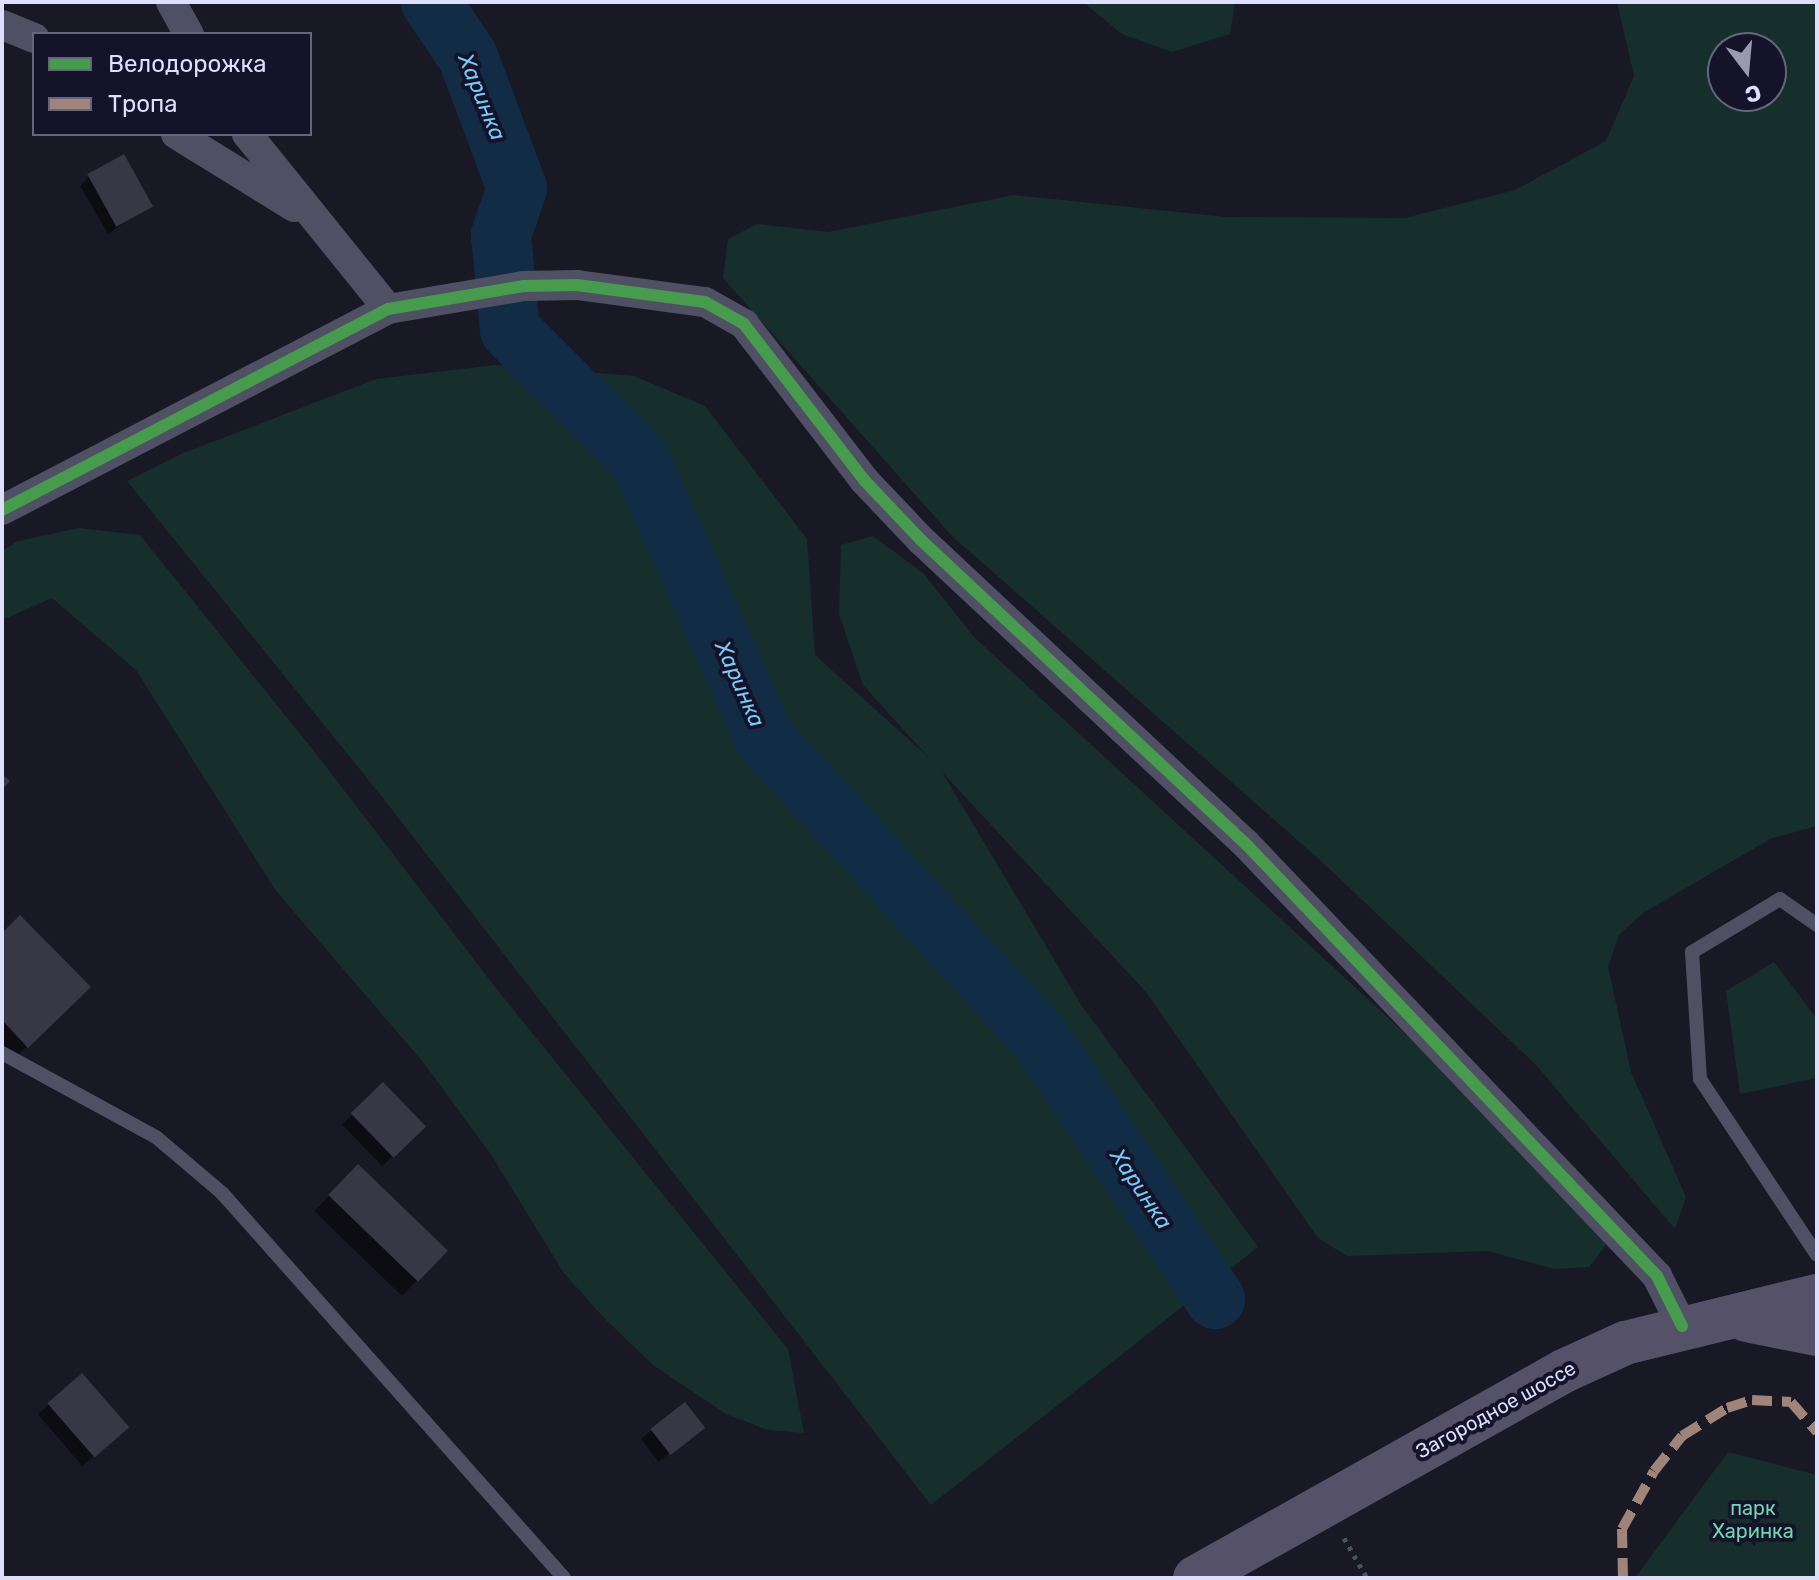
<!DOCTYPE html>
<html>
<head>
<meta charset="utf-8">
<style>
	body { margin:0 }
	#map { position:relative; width:1819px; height:1580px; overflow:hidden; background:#191825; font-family:Rubik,sans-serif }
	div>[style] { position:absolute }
	.green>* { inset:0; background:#162f2d }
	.shadow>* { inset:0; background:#0007; transform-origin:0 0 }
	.river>* { height:60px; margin:-30px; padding:0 30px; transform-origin:30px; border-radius:30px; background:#132c46 }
	.building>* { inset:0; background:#383746; transform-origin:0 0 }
	.path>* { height:5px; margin-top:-2.5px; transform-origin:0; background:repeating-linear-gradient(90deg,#47545e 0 4px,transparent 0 10px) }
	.service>* { height:14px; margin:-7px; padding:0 7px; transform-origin:7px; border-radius:7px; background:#4f5064 }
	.minor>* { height:30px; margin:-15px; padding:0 15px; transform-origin:15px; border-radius:15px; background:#4f5064 }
	.primary>* { height:44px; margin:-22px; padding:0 22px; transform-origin:22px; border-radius:22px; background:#555169 }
	.quiet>* { height:10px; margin-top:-5px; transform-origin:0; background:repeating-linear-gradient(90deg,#a18479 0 20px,transparent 0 30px) }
	.cycleway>* { height:12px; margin:-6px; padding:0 6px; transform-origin:6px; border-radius:6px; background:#469c4c }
	span { translate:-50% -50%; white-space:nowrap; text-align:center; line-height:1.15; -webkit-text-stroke:8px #14132a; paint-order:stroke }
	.street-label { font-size:20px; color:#dedffc }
	.park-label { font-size:20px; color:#6ed8ae }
	.water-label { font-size:22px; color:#74ccf4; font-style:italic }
	.frame { position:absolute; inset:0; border:4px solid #dedffc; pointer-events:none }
	.legend { position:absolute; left:32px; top:32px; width:280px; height:104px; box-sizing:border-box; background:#14132a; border:2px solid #65657e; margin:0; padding:10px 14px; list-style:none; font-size:24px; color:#dedffc }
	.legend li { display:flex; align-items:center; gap:16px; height:40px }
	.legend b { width:40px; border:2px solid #65657e }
	.north { position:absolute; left:1707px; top:32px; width:80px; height:80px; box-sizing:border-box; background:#14132a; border:2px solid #65657e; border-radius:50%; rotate:164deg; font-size:22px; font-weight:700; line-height:32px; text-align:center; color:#dedffc }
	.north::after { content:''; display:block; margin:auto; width:28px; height:36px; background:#9999b1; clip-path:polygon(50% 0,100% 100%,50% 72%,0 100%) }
</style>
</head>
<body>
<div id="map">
	<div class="green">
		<i style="clip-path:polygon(1083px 2px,1235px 2px,1230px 34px,1172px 52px,1122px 34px)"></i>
		<i style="clip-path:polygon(evenodd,1617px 2px,1817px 2px,1817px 826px,1770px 839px,1643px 913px,1619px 935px,1608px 967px,1631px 1072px,1686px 1197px,1675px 1229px,1536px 1065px,1320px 860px,951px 535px,723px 278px,728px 239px,757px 224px,828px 232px,1014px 195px,1226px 217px,1405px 218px,1515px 190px,1606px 141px,1634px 76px,1617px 2px,1723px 48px,1771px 48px,1771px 96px,1723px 96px,1723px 48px)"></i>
		<i style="clip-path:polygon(496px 365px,634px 376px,705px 406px,807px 539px,815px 655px,929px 758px,863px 685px,839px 614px,841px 545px,873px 536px,923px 573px,974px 637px,1618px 1229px,1589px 1267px,1554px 1269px,1488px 1251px,1347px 1256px,1318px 1238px,1146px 992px,942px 772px,1080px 1003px,1258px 1247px,931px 1505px,379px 793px,127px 481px,181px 454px,376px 379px)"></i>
		<i style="clip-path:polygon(79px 528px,140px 535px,317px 755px,499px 992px,788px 1349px,804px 1433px,768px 1430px,726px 1414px,653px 1365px,604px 1318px,563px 1272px,490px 1153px,423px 1062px,276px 891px,136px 670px,52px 598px,2px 620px,2px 551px,18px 541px)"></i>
		<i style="clip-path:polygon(1774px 962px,1817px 1019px,1817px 1078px,1740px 1094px,1726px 991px)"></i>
		<i style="clip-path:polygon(1728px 1452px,1817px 1475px,1817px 1578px,1635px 1578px)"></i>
	</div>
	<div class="shadow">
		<i style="clip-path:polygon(90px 176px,151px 205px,108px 234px,80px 186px)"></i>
		<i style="clip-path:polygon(2px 935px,88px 987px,12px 1061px,2px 1050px)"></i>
		<i style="left:383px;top:1085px;width:58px;height:57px;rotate:46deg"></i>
		<i style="left:358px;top:1166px;width:122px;height:63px;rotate:44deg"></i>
		<i style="clip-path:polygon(82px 1376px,117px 1437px,82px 1466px,38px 1414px)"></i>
		<i style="left:684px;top:1405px;width:29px;height:55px;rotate:52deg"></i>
	</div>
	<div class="river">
		<i style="left:431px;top:2px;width:66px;rotate:56.1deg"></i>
		<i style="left:468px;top:57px;width:140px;rotate:69.5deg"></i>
		<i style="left:517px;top:188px;width:50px;rotate:108.8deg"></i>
		<i style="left:501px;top:235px;width:95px;rotate:84.6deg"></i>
		<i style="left:510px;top:330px;width:184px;rotate:45deg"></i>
		<i style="left:640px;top:460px;width:306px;rotate:65.9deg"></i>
		<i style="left:765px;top:739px;width:408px;rotate:47.4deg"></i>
		<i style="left:1041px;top:1039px;width:313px;rotate:56.2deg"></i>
	</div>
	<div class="building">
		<i style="left:124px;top:154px;width:60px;height:42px;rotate:61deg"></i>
		<i style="clip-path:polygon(2px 774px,10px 781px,2px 790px)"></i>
		<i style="clip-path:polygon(20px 915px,91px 987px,28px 1048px,2px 1020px,2px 933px)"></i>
		<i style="left:383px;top:1082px;width:62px;height:45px;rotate:46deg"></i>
		<i style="left:358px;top:1164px;width:125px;height:43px;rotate:44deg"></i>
		<i style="left:82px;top:1373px;width:72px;height:46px;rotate:49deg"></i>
		<i style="left:685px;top:1402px;width:33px;height:44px;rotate:52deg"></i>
	</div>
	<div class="path">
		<i style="left:1344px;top:1538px;width:46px;rotate:60.1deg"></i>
	</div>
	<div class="service">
		<i style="left:1817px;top:925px;width:45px;rotate:-144.9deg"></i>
		<i style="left:1780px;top:899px;width:103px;rotate:148.9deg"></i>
		<i style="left:1692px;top:952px;width:127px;rotate:86.4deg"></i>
		<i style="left:1700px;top:1079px;width:211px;rotate:56.4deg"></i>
		<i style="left:2px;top:1053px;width:175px;rotate:28.6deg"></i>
		<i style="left:156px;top:1137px;width:87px;rotate:40.3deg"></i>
		<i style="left:222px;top:1193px;width:515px;rotate:48.38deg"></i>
	</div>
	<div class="minor">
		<i style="left:171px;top:2px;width:37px;rotate:61deg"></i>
		<i style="left:2px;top:25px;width:35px;rotate:22deg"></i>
		<i style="left:176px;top:134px;width:139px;rotate:31.7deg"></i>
		<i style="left:247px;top:134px;width:225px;rotate:51.1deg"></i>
		<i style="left:2px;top:510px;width:435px;rotate:-27.5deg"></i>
		<i style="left:388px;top:309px;width:138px;rotate:-9.6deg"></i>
		<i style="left:524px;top:286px;width:53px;rotate:-1.1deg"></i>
		<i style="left:577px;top:285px;width:129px;rotate:7.6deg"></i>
		<i style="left:705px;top:302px;width:45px;rotate:29.4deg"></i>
		<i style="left:744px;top:324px;width:197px;rotate:52.4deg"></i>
		<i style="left:864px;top:480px;width:83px;rotate:46.5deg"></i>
		<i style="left:921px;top:540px;width:444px;rotate:43.1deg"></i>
		<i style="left:1245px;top:843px;width:598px;rotate:46.42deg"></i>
		<i style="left:1657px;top:1276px;width:56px;rotate:63.4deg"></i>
	</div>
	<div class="primary">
		<i style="left:1746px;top:1320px;width:72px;rotate:11.2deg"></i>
		<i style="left:1195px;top:1578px;width:425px;rotate:-29.3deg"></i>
		<i style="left:1566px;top:1370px;width:65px;rotate:-24.6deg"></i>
		<i style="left:1625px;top:1343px;width:198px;rotate:-13.8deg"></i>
	</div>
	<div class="quiet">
		<i style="left:1623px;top:1578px;width:49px;rotate:-91.2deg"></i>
		<i style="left:1622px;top:1529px;width:66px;rotate:-61.1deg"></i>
		<i style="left:1654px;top:1471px;width:45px;rotate:-51.3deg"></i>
		<i style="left:1682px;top:1436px;width:53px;rotate:-31.9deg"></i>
		<i style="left:1727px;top:1408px;width:26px;rotate:-18deg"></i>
		<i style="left:1752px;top:1400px;width:39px;rotate:3deg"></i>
		<i style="left:1791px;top:1402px;width:40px;rotate:49deg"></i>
	</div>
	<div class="cycleway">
		<i style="left:2px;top:510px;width:435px;rotate:-27.5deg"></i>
		<i style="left:388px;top:309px;width:138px;rotate:-9.6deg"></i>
		<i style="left:524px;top:286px;width:53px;rotate:-1.1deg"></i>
		<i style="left:577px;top:285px;width:129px;rotate:7.6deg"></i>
		<i style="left:705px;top:302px;width:45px;rotate:29.4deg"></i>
		<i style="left:744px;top:324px;width:197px;rotate:52.4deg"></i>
		<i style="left:864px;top:480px;width:83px;rotate:46.5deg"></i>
		<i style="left:921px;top:540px;width:444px;rotate:43.1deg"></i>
		<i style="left:1245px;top:843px;width:598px;rotate:46.42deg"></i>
		<i style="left:1657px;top:1276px;width:56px;rotate:63.4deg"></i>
	</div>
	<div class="street-label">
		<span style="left:1496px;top:1410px;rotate:-29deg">Загородное шоссе</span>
	</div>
	<div class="park-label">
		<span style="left:1753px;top:1520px">парк<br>Харинка</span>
	</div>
	<div class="water-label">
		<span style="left:482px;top:97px;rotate:68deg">Харинка</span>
		<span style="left:740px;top:684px;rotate:66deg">Харинка</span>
		<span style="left:1141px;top:1189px;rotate:56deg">Харинка</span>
	</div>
	<div class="frame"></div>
	<ul class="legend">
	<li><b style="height:10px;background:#469c4c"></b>Велодорожка</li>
	<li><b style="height:10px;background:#a18479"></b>Тропа</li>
	</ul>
	<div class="north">С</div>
</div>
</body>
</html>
